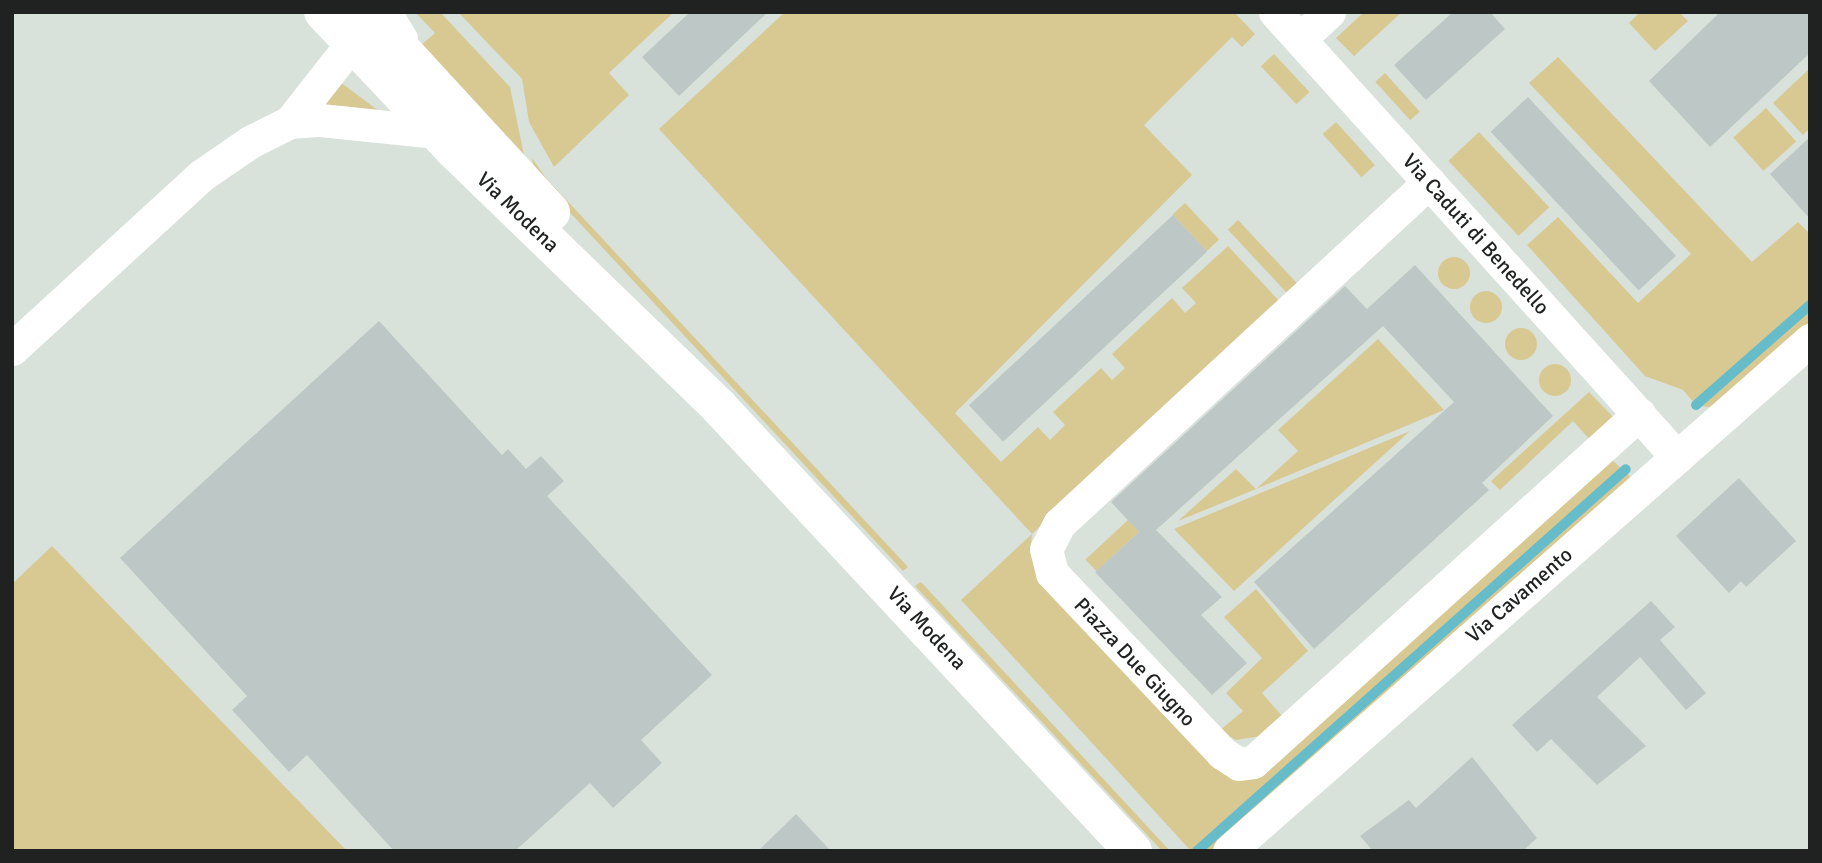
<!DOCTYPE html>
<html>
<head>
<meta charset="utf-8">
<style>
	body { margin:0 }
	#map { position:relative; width:1822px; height:863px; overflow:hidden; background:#d9e1db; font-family:Signika,sans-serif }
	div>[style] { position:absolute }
	.green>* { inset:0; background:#d8c993; transform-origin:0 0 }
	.round { border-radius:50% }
	.stream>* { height:10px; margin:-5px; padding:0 5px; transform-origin:5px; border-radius:5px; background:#67bcca }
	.building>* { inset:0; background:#bdc8c6; transform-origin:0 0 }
	.service>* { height:16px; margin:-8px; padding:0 8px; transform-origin:8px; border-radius:8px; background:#fff }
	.minor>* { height:33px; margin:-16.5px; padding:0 16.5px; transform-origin:16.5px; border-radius:16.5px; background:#fff }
	.secondary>* { height:38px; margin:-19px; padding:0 19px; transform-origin:19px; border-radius:19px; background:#fff }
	span { translate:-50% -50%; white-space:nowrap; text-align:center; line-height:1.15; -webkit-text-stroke:7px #fff; paint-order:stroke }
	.street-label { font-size:21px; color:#1f2220 }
	.frame { position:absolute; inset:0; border:14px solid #1f2220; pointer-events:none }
</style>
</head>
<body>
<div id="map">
	<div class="green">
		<i style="clip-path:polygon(415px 12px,440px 12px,510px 87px,525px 160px,419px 47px,435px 33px)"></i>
		<i style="clip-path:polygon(458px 12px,674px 12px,609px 73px,629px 95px,554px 167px,529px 122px,522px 79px)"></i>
		<i style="clip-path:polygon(785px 12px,1234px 12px,1255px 34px,1242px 47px,1232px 37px,1144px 125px,1192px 175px,955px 413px,1001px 462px,1038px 427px,1050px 440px,1065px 425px,1053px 412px,1101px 368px,1112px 380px,1125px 368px,1112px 354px,1172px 298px,1185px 313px,1196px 303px,1182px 288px,1228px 246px,1281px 303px,1032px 534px,1031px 551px,1227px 772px,1610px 458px,1635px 481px,1214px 851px,1191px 851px,961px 600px,1032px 534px,659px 129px)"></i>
		<i style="clip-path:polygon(1364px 12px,1402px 12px,1354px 56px,1336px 38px)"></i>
		<i style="clip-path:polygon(1640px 12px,1679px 12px,1688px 21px,1655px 51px,1629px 23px)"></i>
		<i style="left:1274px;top:54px;width:52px;height:18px;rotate:47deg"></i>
		<i style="clip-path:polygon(1558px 57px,1752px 262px,1798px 222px,1810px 234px,1810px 326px,1714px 408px,1696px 405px,1683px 390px,1645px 376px,1527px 245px,1558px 217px,1638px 303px,1691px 254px,1529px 83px)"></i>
		<i style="clip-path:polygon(1810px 68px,1810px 128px,1803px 135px,1773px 103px)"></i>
		<i style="left:1385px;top:73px;width:52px;height:13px;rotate:48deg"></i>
		<i style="clip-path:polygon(340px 82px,379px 111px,312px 110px)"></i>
		<i style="left:1766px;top:108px;width:45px;height:44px;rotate:48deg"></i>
		<i style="left:1336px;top:122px;width:58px;height:18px;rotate:48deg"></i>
		<i style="left:1479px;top:132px;width:103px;height:42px;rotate:47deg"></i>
		<i style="clip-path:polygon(532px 158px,546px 178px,908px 567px,903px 571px,535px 175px)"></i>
		<i style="left:1185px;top:203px;width:50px;height:17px;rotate:47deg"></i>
		<i style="left:1238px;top:220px;width:89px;height:14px;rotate:47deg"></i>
		<i class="round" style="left:1438px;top:257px;width:32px;height:32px"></i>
		<i class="round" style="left:1470px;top:291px;width:32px;height:32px"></i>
		<i class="round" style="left:1505px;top:328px;width:32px;height:32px"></i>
		<i style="clip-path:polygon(1378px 339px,1444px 410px,1256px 489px,1178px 521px,1236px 469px,1256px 489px,1298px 451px,1278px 430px)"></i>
		<i class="round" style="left:1539px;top:364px;width:32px;height:32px"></i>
		<i style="clip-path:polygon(1589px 392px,1616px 420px,1592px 442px,1573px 421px,1500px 490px,1491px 481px)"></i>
		<i style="clip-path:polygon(1410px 431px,1234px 591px,1174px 529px)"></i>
		<i style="left:1128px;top:520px;width:16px;height:58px;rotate:47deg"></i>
		<i style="clip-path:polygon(52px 546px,347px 851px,12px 851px,12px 584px)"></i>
		<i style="clip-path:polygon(921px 582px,1170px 851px,1162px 851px,915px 586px)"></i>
		<i style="clip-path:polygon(1256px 589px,1308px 651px,1262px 693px,1283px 717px,1261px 736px,1236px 740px,1219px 731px,1243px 711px,1226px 693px,1262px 658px,1224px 617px)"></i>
	</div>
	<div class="stream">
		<i style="left:1696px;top:405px;width:152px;rotate:-41.3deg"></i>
		<i style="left:1197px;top:851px;width:574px;rotate:-41.68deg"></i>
	</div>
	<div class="building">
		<i style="clip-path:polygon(690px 12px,768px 12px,679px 96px,642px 57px)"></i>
		<i style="clip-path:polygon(1453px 12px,1490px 12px,1505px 29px,1426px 100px,1394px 65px)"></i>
		<i style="clip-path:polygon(1720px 12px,1810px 12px,1810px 53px,1710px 147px,1649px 81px)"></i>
		<i style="left:1528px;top:97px;width:217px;height:51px;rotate:47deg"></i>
		<i style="clip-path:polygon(1810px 137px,1810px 219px,1770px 174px)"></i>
		<i style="left:1173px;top:215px;width:50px;height:279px;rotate:47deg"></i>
		<i style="clip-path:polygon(1415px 265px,1553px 416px,1482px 483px,1489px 490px,1314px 649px,1254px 582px,1454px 402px,1383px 326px,1156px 530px,1222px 597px,1201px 615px,1247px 663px,1212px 695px,1095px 572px,1139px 532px,1111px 502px,1345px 286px,1367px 309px)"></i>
		<i style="clip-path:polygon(379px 321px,502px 455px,508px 449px,526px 469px,541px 456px,564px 481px,547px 496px,712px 675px,641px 740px,662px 763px,613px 808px,590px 783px,515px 851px,394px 851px,307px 755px,289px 772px,232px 710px,247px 696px,120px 558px)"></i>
		<i style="clip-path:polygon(1739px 478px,1796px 541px,1746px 587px,1741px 581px,1729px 593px,1676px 536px)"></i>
		<i style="clip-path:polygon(1651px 601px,1675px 627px,1660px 640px,1706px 693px,1686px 710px,1640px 657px,1597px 697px,1646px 746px,1597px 785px,1551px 739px,1537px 752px,1512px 725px)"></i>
		<i style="clip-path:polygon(1472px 757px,1537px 838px,1523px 851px,1373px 851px,1360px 836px,1409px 800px,1416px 808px)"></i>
		<i style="clip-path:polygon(796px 814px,831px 851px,758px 851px)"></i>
	</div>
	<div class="service">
		<i style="left:395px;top:12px;width:29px;rotate:59deg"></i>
	</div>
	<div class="minor">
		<i style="left:1275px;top:12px;width:600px;rotate:47.91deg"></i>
		<i style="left:1300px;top:39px;width:40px;rotate:-43deg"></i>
		<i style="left:290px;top:122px;width:100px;rotate:-51.9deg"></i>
		<i style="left:1429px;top:182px;width:504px;rotate:137.25deg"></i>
		<i style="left:1059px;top:524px;width:28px;rotate:117deg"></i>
		<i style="left:1046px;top:549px;width:25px;rotate:76deg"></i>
		<i style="left:1052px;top:573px;width:248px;rotate:46.6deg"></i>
		<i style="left:1222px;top:753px;width:20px;rotate:33deg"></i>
		<i style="left:1239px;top:764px;width:14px;rotate:-8deg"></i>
		<i style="left:1253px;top:762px;width:520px;rotate:-42.04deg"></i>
		<i style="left:12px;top:349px;width:258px;rotate:-42.5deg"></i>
		<i style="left:202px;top:175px;width:58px;rotate:-34.5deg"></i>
		<i style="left:250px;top:142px;width:45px;rotate:-26.6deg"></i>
		<i style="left:290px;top:122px;width:30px;rotate:-4deg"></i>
		<i style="left:320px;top:120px;width:118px;rotate:5.9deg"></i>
		<i style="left:1229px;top:851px;width:774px;rotate:-41.33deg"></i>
	</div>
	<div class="secondary">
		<i style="left:323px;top:12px;width:189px;rotate:46.5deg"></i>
		<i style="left:453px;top:149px;width:371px;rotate:44.1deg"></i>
		<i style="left:719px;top:407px;width:607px;rotate:47deg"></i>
		<i style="left:367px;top:12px;width:272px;rotate:47.4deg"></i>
	</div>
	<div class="street-label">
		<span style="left:518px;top:212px;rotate:44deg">Via Modena</span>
		<span style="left:1476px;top:234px;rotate:48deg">Via Caduti di Benedello</span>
		<span style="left:1519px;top:595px;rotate:-41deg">Via Cavamento</span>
		<span style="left:927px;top:628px;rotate:47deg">Via Modena</span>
		<span style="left:1135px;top:662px;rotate:47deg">Piazza Due Giugno</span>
	</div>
	<div class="frame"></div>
</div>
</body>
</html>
